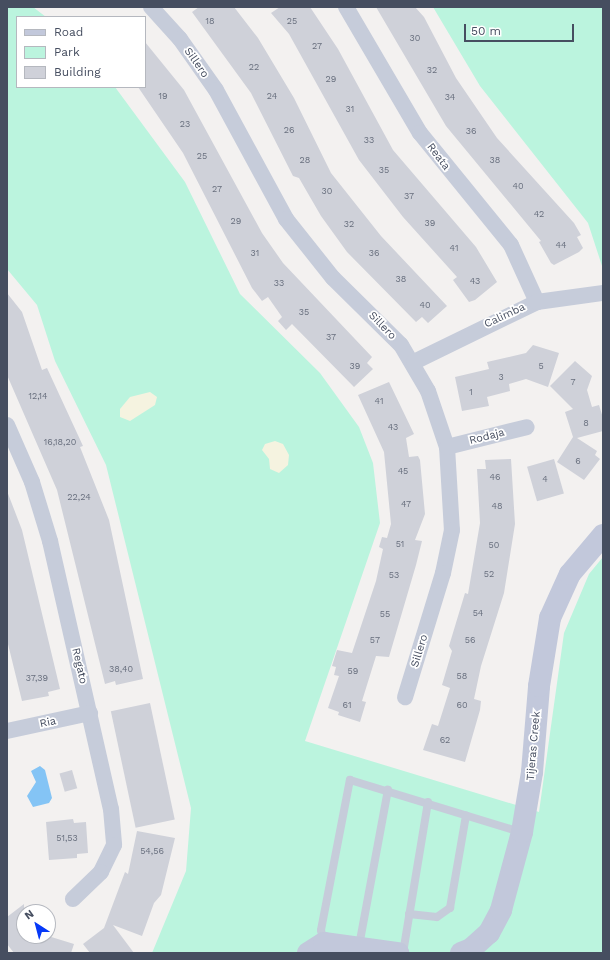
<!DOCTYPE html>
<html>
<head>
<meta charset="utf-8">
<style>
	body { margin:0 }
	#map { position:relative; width:610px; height:960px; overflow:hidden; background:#f3f1f0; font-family:"Work Sans",sans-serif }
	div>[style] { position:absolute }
	.green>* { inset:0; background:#bbf4de }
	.sand>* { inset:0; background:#f5f3e0 }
	.water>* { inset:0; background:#84c4f5 }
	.building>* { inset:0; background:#cfd1d9; transform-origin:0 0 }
	.lane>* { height:8px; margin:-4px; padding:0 4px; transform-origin:4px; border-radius:4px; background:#c6ccda }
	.street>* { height:16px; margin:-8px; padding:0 8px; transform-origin:8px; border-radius:8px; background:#c6ccda }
	.secondary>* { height:22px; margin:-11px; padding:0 11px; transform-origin:11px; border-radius:11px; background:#c2c8db }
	span { translate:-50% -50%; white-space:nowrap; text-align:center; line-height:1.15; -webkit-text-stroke:3.5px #fff; paint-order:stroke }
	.number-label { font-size:9px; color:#686f7e }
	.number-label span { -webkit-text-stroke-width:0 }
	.street-label { font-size:11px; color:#464e60 }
	.frame { position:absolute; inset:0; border:8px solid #464e60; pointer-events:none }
	.legend { position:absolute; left:16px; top:16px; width:130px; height:72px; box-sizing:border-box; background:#fff; border:1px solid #b5b8bf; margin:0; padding:5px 7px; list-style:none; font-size:12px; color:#464e60 }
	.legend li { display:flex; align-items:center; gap:8px; height:20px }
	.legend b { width:20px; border:1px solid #b5b8bf }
	.north { position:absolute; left:16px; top:904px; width:40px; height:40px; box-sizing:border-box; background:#fff; border:1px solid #b5b8bf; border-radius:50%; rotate:324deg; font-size:11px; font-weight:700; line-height:16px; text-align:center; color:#464e60 }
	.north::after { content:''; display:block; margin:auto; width:14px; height:18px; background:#0639f8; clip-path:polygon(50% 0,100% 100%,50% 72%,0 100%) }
	.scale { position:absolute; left:464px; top:24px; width:110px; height:18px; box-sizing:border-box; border:2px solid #464e60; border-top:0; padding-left:5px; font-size:12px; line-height:14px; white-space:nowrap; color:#464e60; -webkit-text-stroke:3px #fff; paint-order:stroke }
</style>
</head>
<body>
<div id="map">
	<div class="green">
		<i style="clip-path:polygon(7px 7px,33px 7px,46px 17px,17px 17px,17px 87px,115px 87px,185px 182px,240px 294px,320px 373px,359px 427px,373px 463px,380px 523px,305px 741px,539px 812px,564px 633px,589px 574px,603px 557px,603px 953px,152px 953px,186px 871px,191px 808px,106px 465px,55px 361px,37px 305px,7px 269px)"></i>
		<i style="clip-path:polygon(433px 7px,603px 7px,603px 269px,588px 223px,480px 86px)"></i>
	</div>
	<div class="sand">
		<i style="clip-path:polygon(150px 392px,157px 397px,155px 405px,130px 421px,120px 417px,120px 409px,130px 397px)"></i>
		<i style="clip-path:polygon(275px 441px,283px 444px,289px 455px,288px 465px,279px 473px,270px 469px,269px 459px,262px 450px,265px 444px)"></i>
	</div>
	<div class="water">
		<i style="clip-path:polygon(40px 766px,45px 770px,52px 798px,49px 803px,33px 807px,27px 796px,36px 782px,31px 771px)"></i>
	</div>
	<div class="building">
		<i style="clip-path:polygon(199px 7px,234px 7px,258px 38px,294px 98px,331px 173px,381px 236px,447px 306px,428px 323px,422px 317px,416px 322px,347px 252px,321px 216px,299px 178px,293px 176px,251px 93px,192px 12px)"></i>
		<i style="clip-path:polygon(280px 7px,310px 7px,338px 49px,393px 150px,476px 247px,497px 282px,475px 300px,469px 302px,453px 280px,457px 277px,403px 217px,359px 160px,289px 34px,271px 13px)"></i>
		<i style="clip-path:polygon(376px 7px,415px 7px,424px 17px,456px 78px,497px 138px,574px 223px,581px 235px,577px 237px,583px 248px,579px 252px,554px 265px,551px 263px,539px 242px,541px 241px,446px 126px)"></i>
		<i style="clip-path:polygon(145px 42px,184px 90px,262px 233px,283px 263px,372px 357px,367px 363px,373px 369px,354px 387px,292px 324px,286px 330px,278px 321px,282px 317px,268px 297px,262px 301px,252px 288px,183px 153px,138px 87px,145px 87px)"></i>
		<i style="clip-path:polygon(7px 293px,22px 312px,42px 370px,47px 368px,83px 446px,80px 447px,109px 520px,143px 679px,116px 685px,115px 681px,105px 684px,57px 490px,7px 375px)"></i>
		<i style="clip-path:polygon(533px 345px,559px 353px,548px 387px,526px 379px,509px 384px,510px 391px,487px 397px,489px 406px,462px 411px,455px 377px,489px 369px,487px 362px,526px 353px)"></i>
		<i style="clip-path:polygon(575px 361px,592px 376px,587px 390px,592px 407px,599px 405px,603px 418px,603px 431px,577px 438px,597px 451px,595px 455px,600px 459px,584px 480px,557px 462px,573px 437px,565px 412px,573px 409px,550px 386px)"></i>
		<i style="clip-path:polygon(389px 382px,414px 434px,406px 438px,409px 457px,418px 456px,420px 460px,425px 514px,415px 540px,422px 541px,416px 565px,389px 657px,376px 656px,362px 701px,366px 702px,360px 722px,338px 715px,339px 712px,328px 708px,339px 676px,334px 675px,336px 667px,332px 666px,337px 650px,352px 653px,376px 581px,383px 549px,379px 547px,382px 537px,387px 538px,391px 524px,384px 452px,358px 395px)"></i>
		<i style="clip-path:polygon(511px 459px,515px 524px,504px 593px,481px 666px,474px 699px,481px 701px,480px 710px,465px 762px,423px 750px,432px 724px,438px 726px,450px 688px,442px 685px,452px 651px,449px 646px,465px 593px,468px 594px,480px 523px,477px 469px,486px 469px,485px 460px)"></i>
		<i style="left:554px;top:459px;width:36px;height:28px;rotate:74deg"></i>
		<i style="clip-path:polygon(7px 491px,22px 530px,60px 689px,48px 692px,49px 696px,22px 701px,7px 640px)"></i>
		<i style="left:150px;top:703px;width:119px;height:40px;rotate:78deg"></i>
		<i style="left:72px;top:770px;width:19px;height:13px;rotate:74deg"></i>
		<i style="clip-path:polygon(73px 819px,74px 823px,86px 822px,88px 853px,77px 854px,77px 858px,49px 860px,46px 822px)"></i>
		<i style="clip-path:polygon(137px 831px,175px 838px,161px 895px,154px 903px,142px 936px,113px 925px,134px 953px,90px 953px,83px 944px,104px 928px,125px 872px,128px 874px)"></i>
		<i style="clip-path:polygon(24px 904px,24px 936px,48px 936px,74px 944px,71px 953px,14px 953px,7px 944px,7px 917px)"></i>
	</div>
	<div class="lane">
		<i style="left:409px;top:914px;width:28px;rotate:6deg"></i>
		<i style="left:437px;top:917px;width:16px;rotate:-35deg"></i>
		<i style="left:450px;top:908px;width:94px;rotate:-80.2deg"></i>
		<i style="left:324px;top:943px;width:13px;rotate:-103deg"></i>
		<i style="left:321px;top:930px;width:153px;rotate:-79.1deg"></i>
		<i style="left:350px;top:780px;width:178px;rotate:17deg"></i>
		<i style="left:359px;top:946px;width:159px;rotate:-79.5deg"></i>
		<i style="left:403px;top:953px;width:153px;rotate:-80.6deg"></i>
	</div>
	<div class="street">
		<i style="left:151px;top:7px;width:43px;rotate:47.8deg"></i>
		<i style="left:180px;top:39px;width:62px;rotate:54.8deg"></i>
		<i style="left:216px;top:90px;width:147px;rotate:61.5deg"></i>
		<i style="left:286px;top:219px;width:75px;rotate:51.5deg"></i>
		<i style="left:333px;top:278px;width:95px;rotate:44.6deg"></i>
		<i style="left:401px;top:345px;width:53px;rotate:59.6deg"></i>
		<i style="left:428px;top:391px;width:59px;rotate:71.3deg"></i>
		<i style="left:447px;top:447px;width:83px;rotate:86.6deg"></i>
		<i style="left:452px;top:530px;width:44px;rotate:101.8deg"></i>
		<i style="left:443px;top:573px;width:130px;rotate:107deg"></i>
		<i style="left:346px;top:7px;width:146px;rotate:59.6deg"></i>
		<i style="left:420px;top:133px;width:144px;rotate:50.9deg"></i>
		<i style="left:511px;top:245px;width:63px;rotate:65.5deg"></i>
		<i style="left:414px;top:362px;width:137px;rotate:-26deg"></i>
		<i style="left:537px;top:302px;width:67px;rotate:-7.8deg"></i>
		<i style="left:7px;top:425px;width:62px;rotate:66.3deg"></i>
		<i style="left:32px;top:482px;width:62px;rotate:73deg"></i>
		<i style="left:50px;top:541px;width:275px;rotate:77.2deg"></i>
		<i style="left:111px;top:809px;width:36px;rotate:85deg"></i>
		<i style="left:114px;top:845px;width:30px;rotate:116deg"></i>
		<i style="left:101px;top:872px;width:39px;rotate:136deg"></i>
		<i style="left:447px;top:447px;width:82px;rotate:-14deg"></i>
		<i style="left:7px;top:731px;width:85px;rotate:-12.2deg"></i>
	</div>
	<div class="secondary">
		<i style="left:308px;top:953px;width:19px;rotate:-32deg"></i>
		<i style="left:324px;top:943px;width:75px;rotate:7.7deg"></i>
		<i style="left:461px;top:953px;width:11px;rotate:-22deg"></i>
		<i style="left:471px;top:949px;width:24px;rotate:-42deg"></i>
		<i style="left:489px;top:933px;width:26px;rotate:-62deg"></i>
		<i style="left:501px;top:910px;width:81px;rotate:-74.9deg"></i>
		<i style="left:522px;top:832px;width:61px;rotate:-80.5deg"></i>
		<i style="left:532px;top:772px;width:86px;rotate:-85.3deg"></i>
		<i style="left:539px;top:686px;width:69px;rotate:-80.8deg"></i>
		<i style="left:550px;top:618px;width:48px;rotate:-65.6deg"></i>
		<i style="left:570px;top:574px;width:51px;rotate:-49.8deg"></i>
	</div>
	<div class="number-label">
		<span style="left:210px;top:21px">18</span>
		<span style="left:292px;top:21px">25</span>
		<span style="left:415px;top:38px">30</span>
		<span style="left:317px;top:46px">27</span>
		<span style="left:254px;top:67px">22</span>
		<span style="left:432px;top:70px">32</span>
		<span style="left:331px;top:79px">29</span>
		<span style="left:163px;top:96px">19</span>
		<span style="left:272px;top:96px">24</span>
		<span style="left:450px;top:97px">34</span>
		<span style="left:350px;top:109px">31</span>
		<span style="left:185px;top:124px">23</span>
		<span style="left:289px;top:130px">26</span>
		<span style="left:471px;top:131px">36</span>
		<span style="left:369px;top:140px">33</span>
		<span style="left:202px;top:156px">25</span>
		<span style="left:305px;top:160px">28</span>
		<span style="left:495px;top:160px">38</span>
		<span style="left:384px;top:170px">35</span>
		<span style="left:518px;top:186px">40</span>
		<span style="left:217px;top:189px">27</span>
		<span style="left:327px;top:191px">30</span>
		<span style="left:409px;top:196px">37</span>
		<span style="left:539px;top:214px">42</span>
		<span style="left:236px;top:221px">29</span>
		<span style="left:430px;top:223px">39</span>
		<span style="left:349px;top:224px">32</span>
		<span style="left:561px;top:245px">44</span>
		<span style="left:454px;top:248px">41</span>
		<span style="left:255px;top:253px">31</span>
		<span style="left:374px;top:253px">36</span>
		<span style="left:401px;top:279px">38</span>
		<span style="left:475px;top:281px">43</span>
		<span style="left:279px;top:283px">33</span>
		<span style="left:425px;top:305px">40</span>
		<span style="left:304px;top:312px">35</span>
		<span style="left:331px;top:337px">37</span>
		<span style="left:355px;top:366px">39</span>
		<span style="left:541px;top:366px">5</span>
		<span style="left:501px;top:377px">3</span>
		<span style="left:573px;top:382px">7</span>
		<span style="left:471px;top:392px">1</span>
		<span style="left:38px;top:396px">12,14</span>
		<span style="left:379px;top:401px">41</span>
		<span style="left:586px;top:423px">8</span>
		<span style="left:393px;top:427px">43</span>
		<span style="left:60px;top:442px">16,18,20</span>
		<span style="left:578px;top:461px">6</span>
		<span style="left:403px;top:471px">45</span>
		<span style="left:495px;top:477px">46</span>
		<span style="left:545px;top:479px">4</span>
		<span style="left:79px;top:497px">22,24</span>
		<span style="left:406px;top:504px">47</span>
		<span style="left:497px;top:506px">48</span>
		<span style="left:400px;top:544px">51</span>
		<span style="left:494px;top:545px">50</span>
		<span style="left:489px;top:574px">52</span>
		<span style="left:394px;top:575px">53</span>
		<span style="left:478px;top:613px">54</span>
		<span style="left:385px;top:614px">55</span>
		<span style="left:375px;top:640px">57</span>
		<span style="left:470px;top:640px">56</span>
		<span style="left:121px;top:669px">38,40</span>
		<span style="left:353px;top:671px">59</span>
		<span style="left:462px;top:676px">58</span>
		<span style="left:37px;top:678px">37,39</span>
		<span style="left:347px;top:705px">61</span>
		<span style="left:462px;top:705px">60</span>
		<span style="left:445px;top:740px">62</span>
		<span style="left:67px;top:838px">51,53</span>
		<span style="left:152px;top:851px">54,56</span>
	</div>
	<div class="street-label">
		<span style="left:196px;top:63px;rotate:55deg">Sillero</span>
		<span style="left:438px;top:157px;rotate:53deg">Reata</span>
		<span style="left:505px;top:316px;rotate:-25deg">Calimba</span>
		<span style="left:382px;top:326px;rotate:46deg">Sillero</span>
		<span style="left:487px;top:437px;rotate:-14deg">Rodaja</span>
		<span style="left:420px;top:651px;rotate:-73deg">Sillero</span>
		<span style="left:79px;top:666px;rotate:77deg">Regato</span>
		<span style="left:48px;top:723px;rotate:-12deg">Ria</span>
		<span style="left:534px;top:746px;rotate:-85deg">Tijeras Creek</span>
	</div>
	<div class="frame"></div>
	<ul class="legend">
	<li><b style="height:5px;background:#c2c8db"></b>Road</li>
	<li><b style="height:11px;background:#bbf4de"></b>Park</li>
	<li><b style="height:11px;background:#cfd1d9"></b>Building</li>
	</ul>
	<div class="north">N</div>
	<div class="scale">50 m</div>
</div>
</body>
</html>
